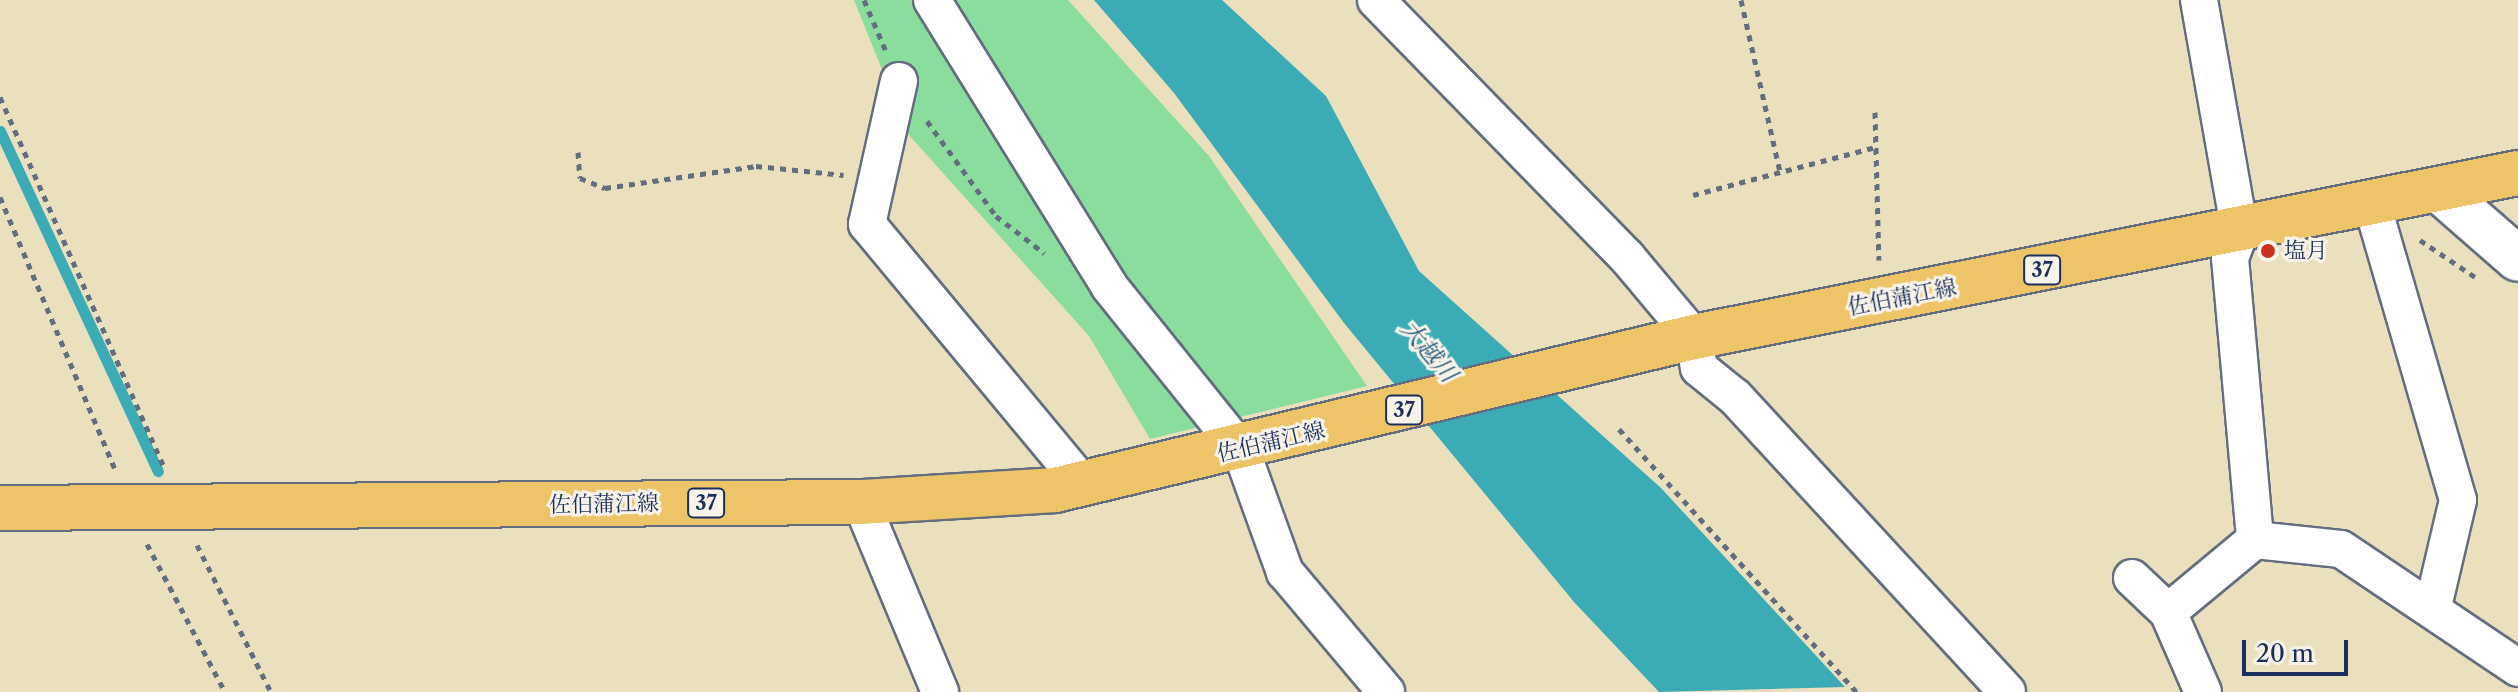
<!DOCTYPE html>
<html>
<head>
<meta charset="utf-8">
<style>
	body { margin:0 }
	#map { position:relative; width:2518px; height:692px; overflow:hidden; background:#eae0be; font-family:"Libre Caslon Text","Noto Serif JP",serif }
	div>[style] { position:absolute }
	.green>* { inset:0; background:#8bdd9e }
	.water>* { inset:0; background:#3bacb6 }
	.stream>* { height:11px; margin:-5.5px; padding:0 5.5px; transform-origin:5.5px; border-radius:5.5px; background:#3bacb6 }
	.path>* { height:5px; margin-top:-2.5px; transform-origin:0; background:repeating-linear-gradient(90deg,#636d80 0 6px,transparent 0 12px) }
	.roads { filter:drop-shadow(2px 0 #636d80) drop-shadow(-2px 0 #636d80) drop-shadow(0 2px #636d80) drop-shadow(0 -2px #636d80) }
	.minor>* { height:36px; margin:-18px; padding:0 18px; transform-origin:18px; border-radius:18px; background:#fff }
	.tertiary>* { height:44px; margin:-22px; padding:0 22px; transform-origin:22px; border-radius:22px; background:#fff }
	.primary>* { height:44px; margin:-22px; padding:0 22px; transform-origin:22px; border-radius:22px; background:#eec469 }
	.dots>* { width:22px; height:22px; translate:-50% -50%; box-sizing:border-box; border:4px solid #f7f3e8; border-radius:50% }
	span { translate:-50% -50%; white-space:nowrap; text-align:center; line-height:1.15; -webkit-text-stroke:6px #f7f3e8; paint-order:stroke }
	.shield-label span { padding:2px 6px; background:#f7f3e8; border:2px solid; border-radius:6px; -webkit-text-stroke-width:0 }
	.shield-label { font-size:20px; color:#1b2f5e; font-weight:700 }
	.poi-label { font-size:22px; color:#1b2f5e }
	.left { translate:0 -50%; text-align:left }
	.street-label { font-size:22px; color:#1b2f5e }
	.water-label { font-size:24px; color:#265b7d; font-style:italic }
	.scale { position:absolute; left:2242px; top:640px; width:106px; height:36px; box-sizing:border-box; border:4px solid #1b2f5e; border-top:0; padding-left:10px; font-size:24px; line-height:28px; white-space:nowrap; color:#1b2f5e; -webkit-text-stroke:6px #f7f3e8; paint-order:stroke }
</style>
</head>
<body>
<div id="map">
	<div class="green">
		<i style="clip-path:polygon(854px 0,1068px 0,1209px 156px,1367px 386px,1150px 439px,1089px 336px,908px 134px)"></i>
	</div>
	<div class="water">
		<i style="clip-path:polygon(1094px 0,1222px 0,1326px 96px,1419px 271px,1661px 488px,1845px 687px,1659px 692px,1574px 602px,1344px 323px,1174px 93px)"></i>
	</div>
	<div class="stream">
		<i style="left:0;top:131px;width:375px;rotate:65.1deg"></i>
	</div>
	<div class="path">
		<i style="left:864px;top:0;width:56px;rotate:66.7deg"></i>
		<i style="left:1741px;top:0;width:176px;rotate:77.2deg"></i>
		<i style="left:0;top:97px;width:407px;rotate:66.1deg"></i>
		<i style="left:1875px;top:112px;width:148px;rotate:88.5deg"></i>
		<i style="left:927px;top:121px;width:117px;rotate:54deg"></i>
		<i style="left:996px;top:216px;width:61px;rotate:37.6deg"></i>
		<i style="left:578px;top:152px;width:26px;rotate:86deg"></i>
		<i style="left:580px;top:178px;width:27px;rotate:22deg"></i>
		<i style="left:605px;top:188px;width:153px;rotate:-8.3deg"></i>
		<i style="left:756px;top:166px;width:88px;rotate:5.8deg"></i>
		<i style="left:1693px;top:195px;width:189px;rotate:-14.7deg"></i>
		<i style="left:0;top:197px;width:295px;rotate:67.1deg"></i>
		<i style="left:2420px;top:240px;width:70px;rotate:33.9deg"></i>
		<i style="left:1619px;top:429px;width:355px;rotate:47.9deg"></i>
		<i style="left:147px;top:544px;width:167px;rotate:62.2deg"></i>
		<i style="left:197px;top:545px;width:165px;rotate:63.3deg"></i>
	</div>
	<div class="roads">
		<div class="minor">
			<i style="left:932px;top:0;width:336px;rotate:58.2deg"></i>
			<i style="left:1109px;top:286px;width:211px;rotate:51.2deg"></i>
			<i style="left:1241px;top:450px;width:130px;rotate:70.2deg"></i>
			<i style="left:1285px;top:572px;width:157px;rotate:49.9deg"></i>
			<i style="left:1376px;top:0;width:358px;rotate:45.7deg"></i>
			<i style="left:1626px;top:256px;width:106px;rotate:50deg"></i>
			<i style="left:1694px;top:337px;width:31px;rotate:81deg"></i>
			<i style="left:1699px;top:368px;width:46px;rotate:38.9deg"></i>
			<i style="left:1735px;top:397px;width:401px;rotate:47.3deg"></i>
			<i style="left:2199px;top:0;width:236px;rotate:80deg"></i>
			<i style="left:2240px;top:232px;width:28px;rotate:111deg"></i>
			<i style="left:2230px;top:258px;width:283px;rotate:84.9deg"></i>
			<i style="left:2255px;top:540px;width:86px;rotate:6deg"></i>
			<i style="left:2341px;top:549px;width:213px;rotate:33.9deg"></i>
			<i style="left:899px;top:81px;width:147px;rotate:102.6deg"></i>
			<i style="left:867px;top:224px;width:338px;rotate:50.3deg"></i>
			<i style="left:2372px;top:204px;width:308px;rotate:73.8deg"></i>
			<i style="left:2458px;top:500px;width:110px;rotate:103.2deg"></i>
			<i style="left:861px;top:502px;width:206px;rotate:67.4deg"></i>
			<i style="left:2132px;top:578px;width:50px;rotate:43.4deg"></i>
			<i style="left:2203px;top:692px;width:87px;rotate:-113.6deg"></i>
			<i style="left:2168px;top:612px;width:113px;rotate:-39.6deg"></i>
		</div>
		<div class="tertiary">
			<i style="left:2440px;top:191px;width:103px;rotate:41.1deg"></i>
		</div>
		<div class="primary">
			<i style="left:0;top:508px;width:861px;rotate:-0.4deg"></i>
			<i style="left:861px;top:502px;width:194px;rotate:-3.5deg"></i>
			<i style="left:1055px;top:490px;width:657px;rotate:-13.47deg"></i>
			<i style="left:1694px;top:337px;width:840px;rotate:-11.26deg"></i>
		</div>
	</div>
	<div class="dots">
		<i style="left:2268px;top:251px;background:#c8321e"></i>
	</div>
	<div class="shield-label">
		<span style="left:2042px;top:270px">37</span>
		<span style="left:1404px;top:410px">37</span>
		<span style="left:706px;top:503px">37</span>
	</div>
	<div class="poi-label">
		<span class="left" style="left:2284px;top:251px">塩月</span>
	</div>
	<div class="street-label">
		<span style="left:1902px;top:297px;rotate:-11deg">佐伯蒲江線</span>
		<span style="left:1271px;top:442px;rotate:-13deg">佐伯蒲江線</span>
		<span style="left:604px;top:504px;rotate:-1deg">佐伯蒲江線</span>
	</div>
	<div class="water-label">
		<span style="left:1429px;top:351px;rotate:50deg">大越川</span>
	</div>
	<div class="scale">20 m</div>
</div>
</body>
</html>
